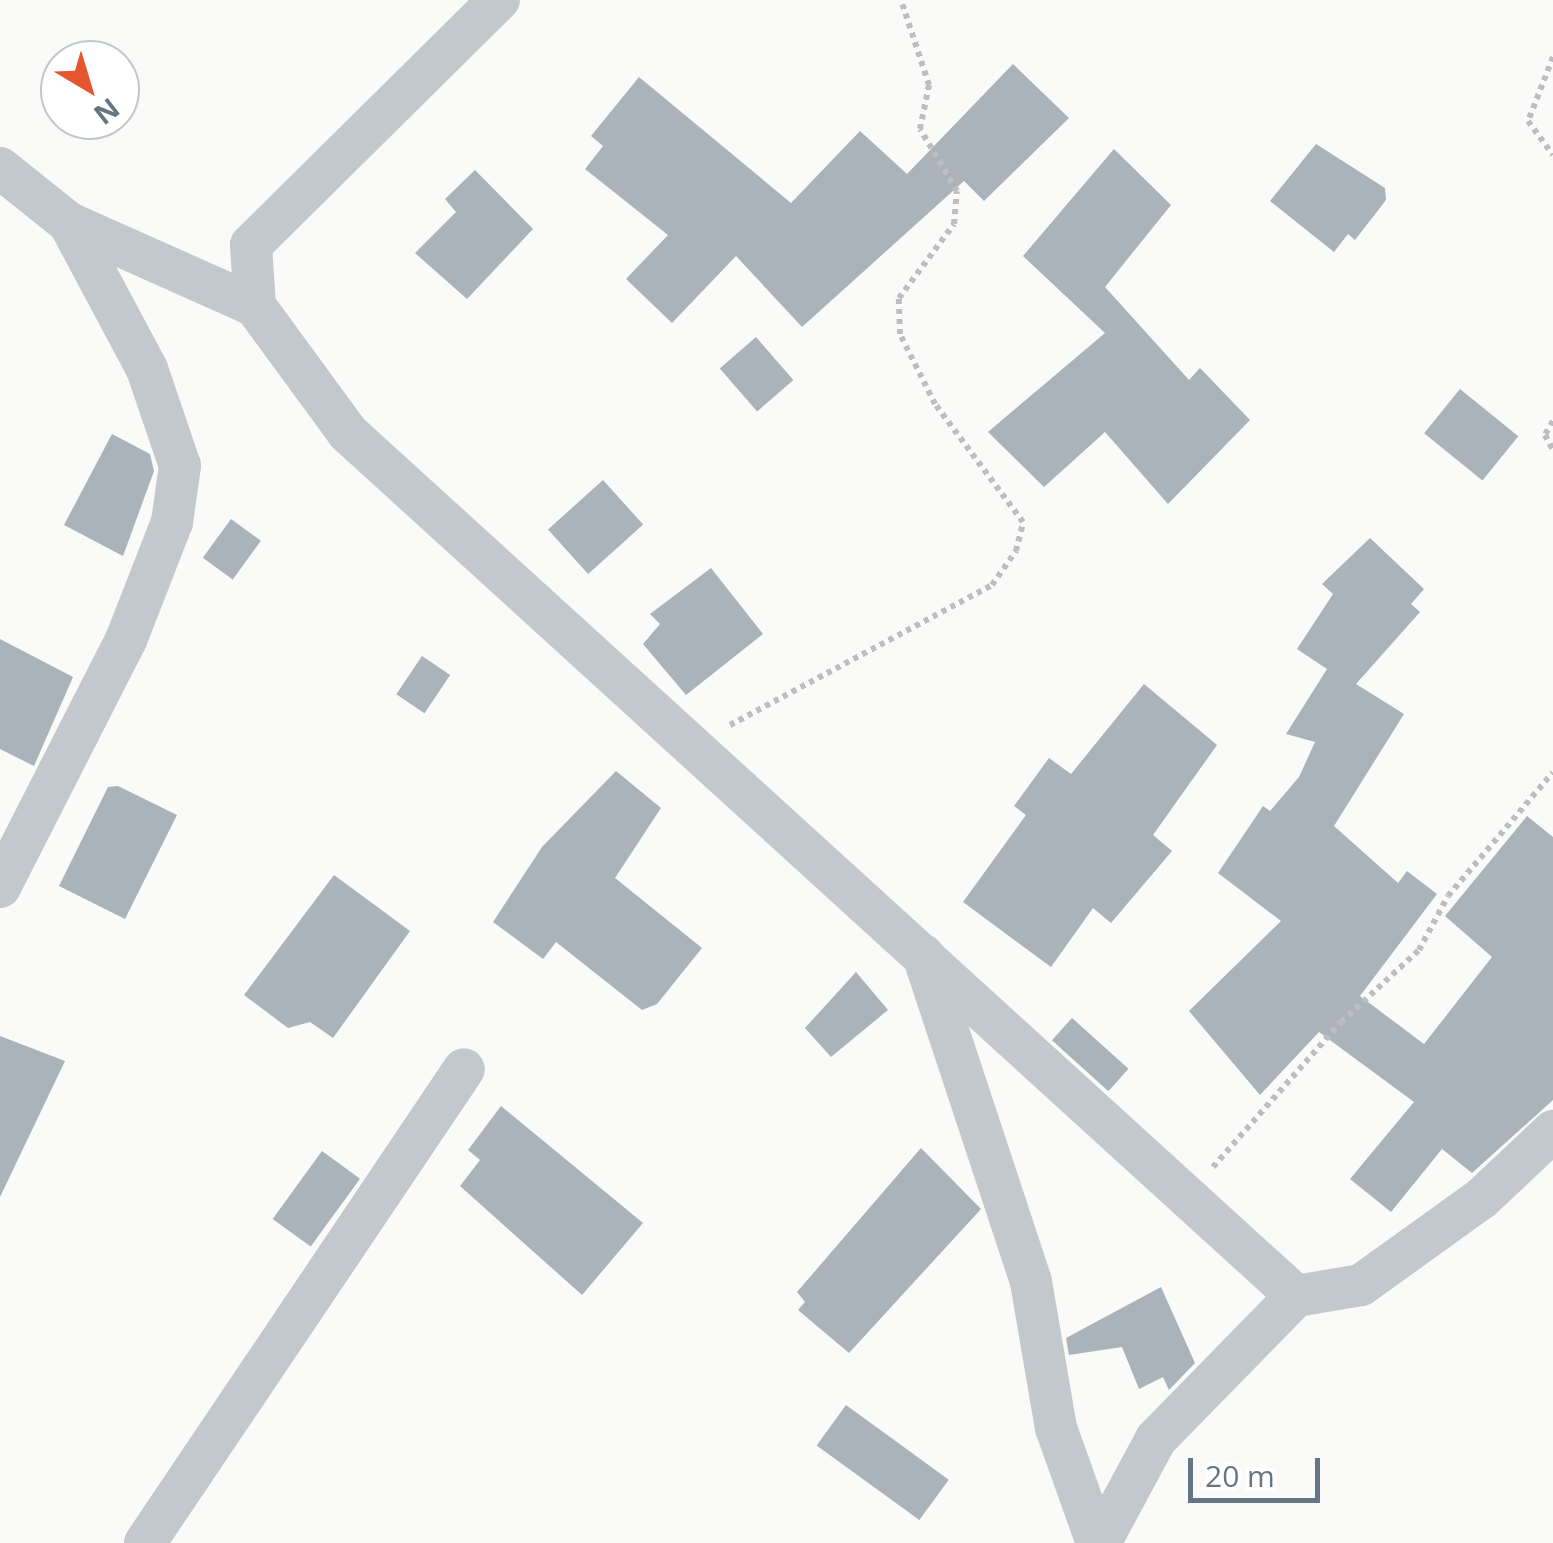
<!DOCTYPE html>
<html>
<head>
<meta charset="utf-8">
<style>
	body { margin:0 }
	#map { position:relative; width:1553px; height:1543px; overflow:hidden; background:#fafaf8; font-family:"Open Sans",sans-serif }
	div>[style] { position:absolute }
	.building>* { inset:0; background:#aab3b9; transform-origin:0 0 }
	.path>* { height:6px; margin-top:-3px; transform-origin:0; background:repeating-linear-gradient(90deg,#bbbfc2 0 5px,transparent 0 10px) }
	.minor>* { height:42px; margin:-21px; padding:0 21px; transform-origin:21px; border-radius:21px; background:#c3c8cc }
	span { translate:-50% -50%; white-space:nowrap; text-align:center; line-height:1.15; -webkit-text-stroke:10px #fff; paint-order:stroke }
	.north { position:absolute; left:40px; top:40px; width:100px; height:100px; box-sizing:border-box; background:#fff; border:2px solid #c1c8cd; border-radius:50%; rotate:142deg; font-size:28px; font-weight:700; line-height:40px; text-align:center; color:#657683 }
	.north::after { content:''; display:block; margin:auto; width:35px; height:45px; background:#e4572e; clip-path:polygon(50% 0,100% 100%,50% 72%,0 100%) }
	.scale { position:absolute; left:1188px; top:1458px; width:132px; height:45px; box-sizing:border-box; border:5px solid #657683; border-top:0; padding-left:12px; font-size:30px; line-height:35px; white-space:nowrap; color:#657683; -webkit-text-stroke:8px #fff; paint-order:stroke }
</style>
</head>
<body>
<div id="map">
	<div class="building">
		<i style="clip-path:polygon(1013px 64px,1069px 118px,984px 201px,964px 181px,802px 327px,736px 256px,672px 323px,626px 279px,668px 235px,585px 169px,603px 146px,591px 136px,639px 77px,791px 203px,860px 131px,907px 174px)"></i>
		<i style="clip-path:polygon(1316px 144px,1385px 188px,1386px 200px,1355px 240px,1348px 234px,1334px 252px,1270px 201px)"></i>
		<i style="clip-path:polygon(1114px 149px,1171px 205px,1105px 287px,1189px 380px,1200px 368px,1250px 420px,1168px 504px,1105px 432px,1044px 487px,988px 432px,1105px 333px,1023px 256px)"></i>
		<i style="clip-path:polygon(475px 170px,533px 229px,467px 299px,415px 253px,456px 212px,445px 199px)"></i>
		<i style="left:756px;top:337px;width:57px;height:48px;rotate:49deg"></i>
		<i style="left:1460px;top:389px;width:75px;height:57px;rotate:39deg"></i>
		<i style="clip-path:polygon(112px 434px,150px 454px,154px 471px,123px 556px,64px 525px)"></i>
		<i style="left:603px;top:480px;width:60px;height:74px;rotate:48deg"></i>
		<i style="left:231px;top:519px;width:37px;height:48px;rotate:36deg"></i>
		<i style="clip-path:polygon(1370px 538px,1424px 589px,1411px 604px,1420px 612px,1356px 684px,1404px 714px,1334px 826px,1398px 883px,1407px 871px,1437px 894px,1360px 996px,1424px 1044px,1492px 957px,1445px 916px,1527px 816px,1553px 837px,1553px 1100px,1472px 1173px,1442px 1149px,1391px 1212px,1350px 1179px,1414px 1102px,1319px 1032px,1260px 1095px,1189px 1011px,1281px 921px,1218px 873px,1263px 806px,1270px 811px,1299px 777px,1315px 742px,1286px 734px,1327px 669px,1297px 649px,1333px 594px,1322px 584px)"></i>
		<i style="clip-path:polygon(711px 568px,763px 634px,686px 695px,643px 644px,660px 624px,650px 614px)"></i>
		<i style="clip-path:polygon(0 639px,73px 677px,34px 766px,0 749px)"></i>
		<i style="left:422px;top:656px;width:34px;height:46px;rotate:34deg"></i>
		<i style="clip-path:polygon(1144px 684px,1217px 745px,1153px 835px,1172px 851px,1111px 923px,1093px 908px,1051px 967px,963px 902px,1026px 815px,1014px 806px,1049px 758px,1071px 774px)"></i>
		<i style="clip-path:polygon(616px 771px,661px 808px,615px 878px,702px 948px,657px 1004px,642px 1010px,556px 942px,543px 959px,493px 922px,542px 847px)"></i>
		<i style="clip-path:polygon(118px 786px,177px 815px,125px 919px,59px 886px,108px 787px)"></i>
		<i style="clip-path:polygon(334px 875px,410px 931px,333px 1038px,310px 1022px,288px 1028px,244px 995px)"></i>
		<i style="clip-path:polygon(856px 972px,888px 1010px,831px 1057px,805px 1028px)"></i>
		<i style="left:1072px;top:1018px;width:76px;height:30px;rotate:42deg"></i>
		<i style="clip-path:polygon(0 1036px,65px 1061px,0 1197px)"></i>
		<i style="clip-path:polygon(501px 1106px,643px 1223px,582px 1295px,460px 1186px,480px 1160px,468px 1150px)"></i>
		<i style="clip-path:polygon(921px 1148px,981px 1209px,849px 1353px,798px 1310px,805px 1302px,797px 1292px)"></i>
		<i style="left:322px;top:1151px;width:47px;height:84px;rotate:36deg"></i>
		<i style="clip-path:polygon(1161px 1287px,1195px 1363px,1169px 1390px,1163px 1377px,1139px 1389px,1122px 1347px,1069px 1355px,1066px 1338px)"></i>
		<i style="left:846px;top:1405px;width:127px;height:50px;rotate:36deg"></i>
	</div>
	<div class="path">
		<i style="left:1553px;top:57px;width:69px;rotate:111.3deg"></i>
		<i style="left:1528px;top:121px;width:42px;rotate:53.7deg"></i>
		<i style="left:1553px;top:421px;width:16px;rotate:120deg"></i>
		<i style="left:1545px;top:435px;width:17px;rotate:62deg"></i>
		<i style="left:730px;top:725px;width:297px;rotate:-28.1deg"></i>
		<i style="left:992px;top:585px;width:42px;rotate:-54.8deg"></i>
		<i style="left:1016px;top:551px;width:30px;rotate:-76deg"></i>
		<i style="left:1023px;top:522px;width:147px;rotate:-126.7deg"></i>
		<i style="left:935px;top:404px;width:78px;rotate:-116.6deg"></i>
		<i style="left:900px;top:334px;width:36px;rotate:-92deg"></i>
		<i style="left:899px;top:298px;width:92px;rotate:-53.4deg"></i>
		<i style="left:954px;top:224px;width:33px;rotate:-85deg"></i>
		<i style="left:957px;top:191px;width:72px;rotate:-120.8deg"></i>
		<i style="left:920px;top:129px;width:45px;rotate:-78.4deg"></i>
		<i style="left:929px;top:85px;width:89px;rotate:-108.2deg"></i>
		<i style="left:1213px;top:1167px;width:193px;rotate:-48.6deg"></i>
		<i style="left:1341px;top:1022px;width:106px;rotate:-42.7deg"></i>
		<i style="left:1419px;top:950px;width:61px;rotate:-61.8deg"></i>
		<i style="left:1448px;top:896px;width:162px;rotate:-49.7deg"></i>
	</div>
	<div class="minor">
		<i style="left:0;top:168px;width:88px;rotate:38.6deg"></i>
		<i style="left:69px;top:223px;width:204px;rotate:24deg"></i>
		<i style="left:255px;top:306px;width:157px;rotate:53.8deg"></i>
		<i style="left:348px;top:433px;width:1282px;rotate:42.31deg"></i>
		<i style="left:1296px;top:1296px;width:66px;rotate:-9.6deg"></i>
		<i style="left:1361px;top:1285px;width:149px;rotate:-35.7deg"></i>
		<i style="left:1482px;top:1198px;width:98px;rotate:-43.3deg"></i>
		<i style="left:255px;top:306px;width:61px;rotate:-93.8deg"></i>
		<i style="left:251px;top:245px;width:349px;rotate:-44.7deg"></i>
		<i style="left:0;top:887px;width:277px;rotate:-63deg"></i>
		<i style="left:126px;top:640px;width:127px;rotate:-68.7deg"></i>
		<i style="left:172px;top:522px;width:57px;rotate:-81.9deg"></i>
		<i style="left:180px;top:466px;width:102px;rotate:-108.8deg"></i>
		<i style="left:147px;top:369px;width:166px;rotate:-118.1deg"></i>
		<i style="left:923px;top:955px;width:344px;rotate:71.7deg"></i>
		<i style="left:1031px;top:1282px;width:148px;rotate:80.3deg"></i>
		<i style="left:1056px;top:1428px;width:122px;rotate:70.4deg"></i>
		<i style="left:145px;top:1543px;width:571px;rotate:-56.06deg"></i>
		<i style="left:1100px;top:1543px;width:118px;rotate:-61.7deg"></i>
		<i style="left:1156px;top:1439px;width:200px;rotate:-45.6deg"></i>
	</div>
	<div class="north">N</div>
	<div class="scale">20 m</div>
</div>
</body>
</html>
